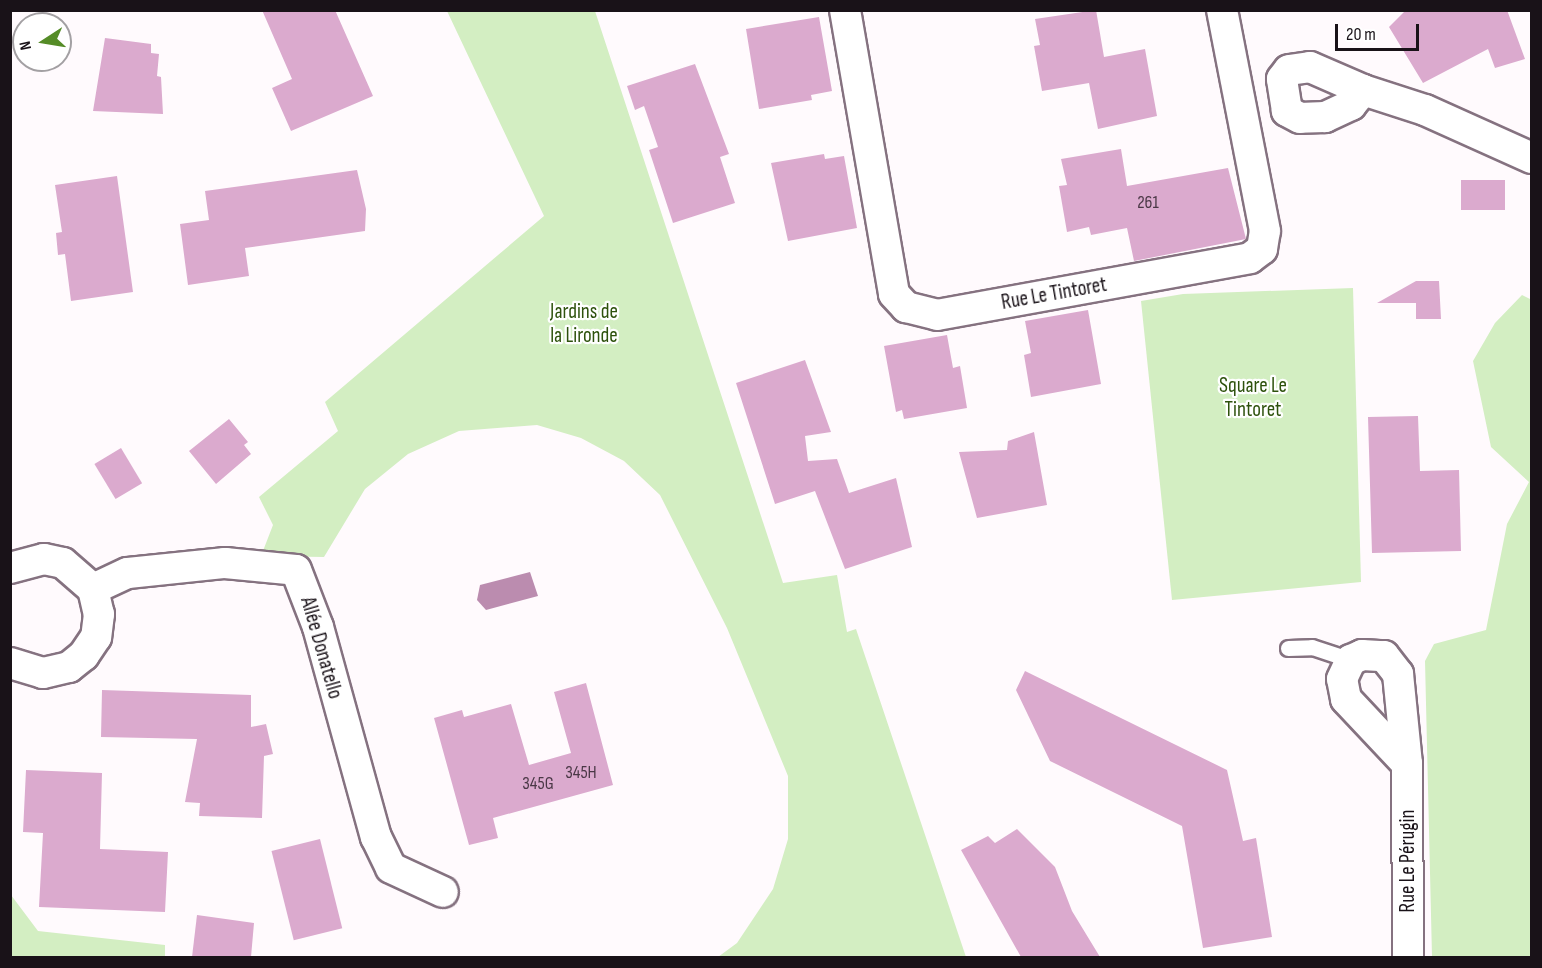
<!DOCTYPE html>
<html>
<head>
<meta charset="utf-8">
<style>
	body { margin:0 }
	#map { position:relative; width:1542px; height:968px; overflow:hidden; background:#fffafd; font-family:"Sofia Sans Condensed",sans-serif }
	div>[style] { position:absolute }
	.green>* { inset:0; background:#d3eec2 }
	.water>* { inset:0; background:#bb8caf }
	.building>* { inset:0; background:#dbaace; transform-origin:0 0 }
	.roads { filter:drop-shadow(2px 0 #857280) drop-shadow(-2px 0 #857280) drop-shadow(0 2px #857280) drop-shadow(0 -2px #857280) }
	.lane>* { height:15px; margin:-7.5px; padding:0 7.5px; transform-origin:7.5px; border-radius:7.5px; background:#fff }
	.street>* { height:30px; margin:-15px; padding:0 15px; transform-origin:15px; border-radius:15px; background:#fff }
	span { translate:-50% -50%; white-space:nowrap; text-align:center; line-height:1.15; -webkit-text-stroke:4.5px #fff; paint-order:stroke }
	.number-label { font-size:18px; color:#4a3846 }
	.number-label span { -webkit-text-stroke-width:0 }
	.street-label { font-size:21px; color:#191218 }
	.park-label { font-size:21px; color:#2e520d }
	.frame { position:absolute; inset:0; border:12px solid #191218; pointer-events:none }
	.north { position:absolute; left:12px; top:12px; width:60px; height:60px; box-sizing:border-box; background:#fff; border:2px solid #a3a0a3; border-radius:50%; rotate:258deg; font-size:16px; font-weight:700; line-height:24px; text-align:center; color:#191218 }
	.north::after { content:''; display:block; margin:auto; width:21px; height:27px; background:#558c27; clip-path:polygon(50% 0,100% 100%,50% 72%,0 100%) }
	.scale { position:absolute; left:1335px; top:24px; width:84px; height:27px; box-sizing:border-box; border:3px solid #191218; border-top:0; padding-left:8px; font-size:18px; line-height:21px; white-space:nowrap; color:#191218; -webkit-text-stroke:4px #fff; paint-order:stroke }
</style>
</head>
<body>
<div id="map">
	<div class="green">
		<i style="clip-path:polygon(447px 11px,595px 11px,783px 583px,837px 575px,847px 632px,856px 629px,966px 957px,718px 957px,737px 943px,773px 889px,788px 839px,788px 776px,727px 628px,660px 495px,624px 461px,581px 438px,537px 425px,459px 431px,408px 454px,365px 489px,324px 557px,261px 556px,273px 525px,259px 497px,338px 431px,325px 402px,544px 216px)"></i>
		<i style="clip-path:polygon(1353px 288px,1361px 582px,1172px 600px,1141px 301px,1183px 294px)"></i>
		<i style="clip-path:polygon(1522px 295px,1532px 300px,1531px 957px,1432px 957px,1425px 661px,1434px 644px,1486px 630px,1507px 524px,1529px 482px,1491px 447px,1473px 361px,1495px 323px)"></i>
		<i style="clip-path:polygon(11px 895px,38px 931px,165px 945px,165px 957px,11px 957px)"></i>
	</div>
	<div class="water">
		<i style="clip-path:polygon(530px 572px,538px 596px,486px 610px,477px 600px,480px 585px)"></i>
	</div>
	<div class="building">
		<i style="clip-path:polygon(262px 10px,335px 10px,373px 96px,291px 131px,272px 88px,292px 79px)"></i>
		<i style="clip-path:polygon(1096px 10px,1104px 57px,1145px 49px,1157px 116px,1098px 129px,1089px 83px,1042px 91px,1034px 46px,1040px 45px,1035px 19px)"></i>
		<i style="clip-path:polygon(1406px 10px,1507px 10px,1525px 59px,1495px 68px,1488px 49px,1423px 83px,1389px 27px)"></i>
		<i style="clip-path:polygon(819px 17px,832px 91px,811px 95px,812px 100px,759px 109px,746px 29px)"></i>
		<i style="clip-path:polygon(105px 38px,151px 44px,151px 53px,159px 54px,157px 76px,161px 77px,163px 114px,93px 111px)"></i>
		<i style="clip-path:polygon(695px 64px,729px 154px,720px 157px,735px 203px,673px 223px,649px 150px,658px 147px,644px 106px,635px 110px,627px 86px)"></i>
		<i style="clip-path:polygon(1121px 149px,1127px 186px,1228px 168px,1246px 239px,1134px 261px,1127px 228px,1091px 235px,1089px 227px,1067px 232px,1059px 186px,1067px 185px,1061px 159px)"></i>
		<i style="clip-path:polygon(824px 154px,825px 159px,844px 156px,857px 228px,788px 241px,771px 163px)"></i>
		<i style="clip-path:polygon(357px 170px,366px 209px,365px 231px,245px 248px,249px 276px,188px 285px,180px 224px,209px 220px,205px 191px)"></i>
		<i style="clip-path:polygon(117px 176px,133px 292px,71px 301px,65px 254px,58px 255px,56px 233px,62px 232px,55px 185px)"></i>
		<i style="left:1505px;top:180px;width:30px;height:44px;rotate:90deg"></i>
		<i style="clip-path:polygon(1416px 281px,1439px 281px,1441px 319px,1416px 319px,1416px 303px,1377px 303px)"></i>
		<i style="clip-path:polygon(1088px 310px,1101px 384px,1031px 397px,1024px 355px,1031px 353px,1025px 321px)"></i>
		<i style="clip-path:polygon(947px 335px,953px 368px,960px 366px,967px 408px,904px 419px,902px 410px,896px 412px,884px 346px)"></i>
		<i style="clip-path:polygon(805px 360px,831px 432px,805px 436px,808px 461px,837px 459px,849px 493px,896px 478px,912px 547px,845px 569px,815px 491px,775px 504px,736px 383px)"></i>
		<i style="clip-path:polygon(1418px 416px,1420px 471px,1459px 470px,1461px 551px,1372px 553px,1368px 417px)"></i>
		<i style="clip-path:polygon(229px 419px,248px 442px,244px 445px,251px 454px,216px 484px,189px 451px)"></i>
		<i style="clip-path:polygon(1034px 432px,1047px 505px,977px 518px,959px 452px,1007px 450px,1008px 441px)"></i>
		<i style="left:121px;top:448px;width:41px;height:31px;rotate:59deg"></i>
		<i style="clip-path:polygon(1025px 671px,1227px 770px,1243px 841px,1256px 838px,1272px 937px,1203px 948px,1182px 826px,1050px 761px,1016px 690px)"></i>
		<i style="clip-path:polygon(586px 683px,613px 785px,493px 818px,498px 838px,469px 845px,434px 718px,462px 710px,464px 717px,511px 704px,529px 765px,571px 753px,554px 692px)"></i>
		<i style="clip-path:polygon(102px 690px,251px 695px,251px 727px,266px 724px,273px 754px,264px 756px,262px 818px,199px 816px,200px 803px,185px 802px,197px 739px,101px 737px)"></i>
		<i style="clip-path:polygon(26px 770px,102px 773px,100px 849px,168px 852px,165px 912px,39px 907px,43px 833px,23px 832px)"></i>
		<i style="clip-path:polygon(1017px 829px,1055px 867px,1072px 911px,1100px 957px,1021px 957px,961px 850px,988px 836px,995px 843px)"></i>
		<i style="left:320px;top:839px;width:92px;height:50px;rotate:76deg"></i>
		<i style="clip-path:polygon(197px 915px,254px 923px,251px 957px,192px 957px)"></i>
	</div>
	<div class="roads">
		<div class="lane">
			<i style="left:1288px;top:648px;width:24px;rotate:-2deg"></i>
			<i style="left:1312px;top:647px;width:41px;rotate:18.4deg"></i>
		</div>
		<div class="street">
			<i style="left:845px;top:10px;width:288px;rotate:80.2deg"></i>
			<i style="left:894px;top:294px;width:18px;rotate:47deg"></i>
			<i style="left:906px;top:307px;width:32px;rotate:14deg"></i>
			<i style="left:937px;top:315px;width:318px;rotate:-10.3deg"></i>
			<i style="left:1250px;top:258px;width:15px;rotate:-37deg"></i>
			<i style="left:1262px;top:249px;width:18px;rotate:-81deg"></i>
			<i style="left:1265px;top:231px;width:225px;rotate:-101deg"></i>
			<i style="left:1363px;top:90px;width:19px;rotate:129deg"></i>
			<i style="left:1351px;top:105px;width:29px;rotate:155deg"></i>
			<i style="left:1325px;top:117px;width:25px;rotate:178deg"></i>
			<i style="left:1300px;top:118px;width:15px;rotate:-152deg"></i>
			<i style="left:1287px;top:111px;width:32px;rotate:-99deg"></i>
			<i style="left:1282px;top:79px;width:11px;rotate:-52deg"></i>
			<i style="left:1289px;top:70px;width:21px;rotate:-8deg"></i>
			<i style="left:1310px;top:67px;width:58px;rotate:23.5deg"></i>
			<i style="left:1363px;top:90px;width:65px;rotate:17.9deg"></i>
			<i style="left:1425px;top:110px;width:117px;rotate:24.2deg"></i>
			<i style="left:10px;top:568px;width:35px;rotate:-15deg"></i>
			<i style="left:44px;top:559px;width:19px;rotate:12deg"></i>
			<i style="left:63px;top:563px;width:40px;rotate:41deg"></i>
			<i style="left:93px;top:589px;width:26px;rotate:77deg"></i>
			<i style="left:99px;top:614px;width:23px;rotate:97deg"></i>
			<i style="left:96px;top:637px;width:22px;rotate:124deg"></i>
			<i style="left:84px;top:655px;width:19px;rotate:141deg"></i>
			<i style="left:69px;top:667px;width:27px;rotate:167deg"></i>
			<i style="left:43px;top:673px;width:34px;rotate:-163deg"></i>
			<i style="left:93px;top:589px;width:38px;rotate:-25deg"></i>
			<i style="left:128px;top:573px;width:98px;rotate:-5.9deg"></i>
			<i style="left:225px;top:563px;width:71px;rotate:5.6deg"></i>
			<i style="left:296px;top:570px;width:61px;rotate:68.9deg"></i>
			<i style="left:318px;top:627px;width:218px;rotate:74.6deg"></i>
			<i style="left:376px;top:837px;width:34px;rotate:64deg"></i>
			<i style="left:391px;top:868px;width:57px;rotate:24.8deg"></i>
			<i style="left:1407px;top:764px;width:89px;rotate:-133.2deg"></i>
			<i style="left:1346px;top:699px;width:20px;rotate:-101deg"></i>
			<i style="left:1342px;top:679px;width:21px;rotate:-65deg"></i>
			<i style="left:1351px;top:660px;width:12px;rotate:-24deg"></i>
			<i style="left:1362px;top:655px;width:22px;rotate:3deg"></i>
			<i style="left:1384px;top:656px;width:23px;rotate:52deg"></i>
			<i style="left:1398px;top:674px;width:90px;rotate:84.3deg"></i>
			<i style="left:1407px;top:764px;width:194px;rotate:89.7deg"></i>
		</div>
	</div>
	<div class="number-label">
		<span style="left:1148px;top:203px">261</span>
		<span style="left:581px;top:773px">345H</span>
		<span style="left:538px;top:784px">345G</span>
	</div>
	<div class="street-label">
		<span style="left:1054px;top:294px;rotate:-10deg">Rue Le Tintoret</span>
		<span style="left:321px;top:648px;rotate:74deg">Allée Donatello</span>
		<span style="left:1408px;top:861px;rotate:-90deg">Rue Le Pérugin</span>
	</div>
	<div class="park-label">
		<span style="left:584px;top:324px">Jardins de<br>la Lironde</span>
		<span style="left:1253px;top:398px">Square Le<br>Tintoret</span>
	</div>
	<div class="frame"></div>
	<div class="north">N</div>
	<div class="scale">20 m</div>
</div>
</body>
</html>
